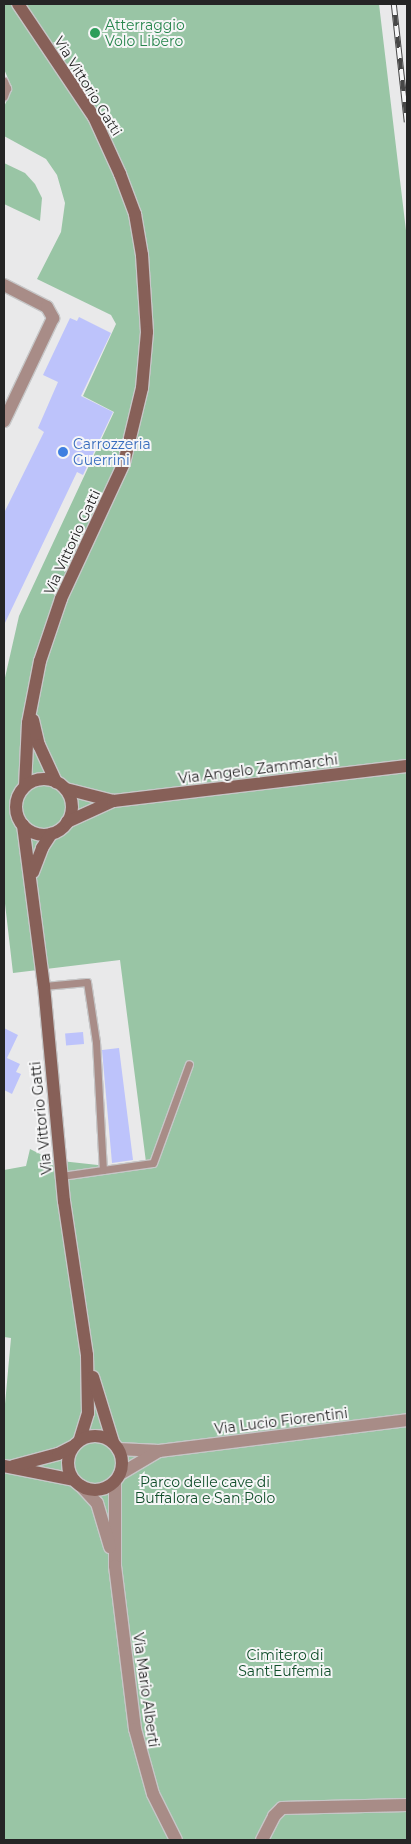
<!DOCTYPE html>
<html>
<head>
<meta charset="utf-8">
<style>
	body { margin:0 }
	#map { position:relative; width:411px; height:1844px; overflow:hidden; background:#e9e9ea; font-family:Montserrat,sans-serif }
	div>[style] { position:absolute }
	.green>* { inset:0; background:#99c5a5 }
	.building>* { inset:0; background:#bdc3fb; transform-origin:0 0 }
	.roads { filter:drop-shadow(1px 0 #c6c6c7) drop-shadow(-1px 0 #c6c6c7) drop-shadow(0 1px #c6c6c7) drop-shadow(0 -1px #c6c6c7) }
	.lane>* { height:7px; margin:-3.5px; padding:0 3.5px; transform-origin:3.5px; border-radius:3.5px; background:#a88c87 }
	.street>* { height:12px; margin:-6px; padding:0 6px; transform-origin:6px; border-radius:6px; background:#a88c87 }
	.secondary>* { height:12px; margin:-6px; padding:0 6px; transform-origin:6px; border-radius:6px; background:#876058 }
	.secondary>.ring { margin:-6px; padding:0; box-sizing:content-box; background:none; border:12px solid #876058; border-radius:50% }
	.rail>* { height:5.5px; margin-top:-2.75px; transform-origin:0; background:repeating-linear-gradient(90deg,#f6f6f7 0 11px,#474747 0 22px); box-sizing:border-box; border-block:1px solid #474747 }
	.dots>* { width:14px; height:14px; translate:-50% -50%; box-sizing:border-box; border:2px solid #f6f6f7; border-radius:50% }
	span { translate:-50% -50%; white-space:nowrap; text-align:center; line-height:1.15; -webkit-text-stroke:4px #f6f6f7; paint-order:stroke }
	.leisure-label { font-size:14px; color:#27864d }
	.left { translate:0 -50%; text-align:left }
	.street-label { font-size:14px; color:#252525 }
	.shop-label { font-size:14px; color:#366cbe }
	.park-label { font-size:14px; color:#104e2a }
	.frame { position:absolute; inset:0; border:5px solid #252525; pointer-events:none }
</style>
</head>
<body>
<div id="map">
	<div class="green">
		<i style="clip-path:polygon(4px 4px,379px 4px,407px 239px,407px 1840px,4px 1840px,4px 1415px,11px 1338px,4px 1337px,4px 1170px,26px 1166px,30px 1149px,52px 1160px,107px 1166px,146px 1162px,120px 960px,13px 973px,4px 895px,4px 682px,19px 616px,114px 412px,83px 396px,116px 324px,111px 315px,37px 279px,61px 232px,65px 203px,57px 175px,46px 159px,4px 136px,4px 107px,12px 88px,4px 69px)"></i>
		<i style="clip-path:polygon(4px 163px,25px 173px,35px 184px,42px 198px,40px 221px,4px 204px)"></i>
	</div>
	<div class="building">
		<i style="clip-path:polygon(79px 317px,111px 333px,81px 396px,113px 412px,83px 475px,77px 472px,4px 625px,4px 513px,44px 432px,38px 428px,58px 382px,43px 375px,70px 318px,77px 321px)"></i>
		<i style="clip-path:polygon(4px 1028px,18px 1035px,7px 1058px,20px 1064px,16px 1072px,21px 1074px,12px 1094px,4px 1090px)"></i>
		<i style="left:83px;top:1032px;width:12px;height:18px;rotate:85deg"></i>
		<i style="clip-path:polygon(119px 1048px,133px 1160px,112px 1163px,102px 1050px)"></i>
	</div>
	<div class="roads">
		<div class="lane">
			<i style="left:4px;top:81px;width:8px;rotate:67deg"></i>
			<i style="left:7px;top:88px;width:9px;rotate:111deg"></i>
			<i style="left:44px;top:986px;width:43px;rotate:-5.3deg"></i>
			<i style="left:87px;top:982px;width:61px;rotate:81.5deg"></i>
			<i style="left:96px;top:1042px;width:128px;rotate:86.9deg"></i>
			<i style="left:103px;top:1170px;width:42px;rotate:171.9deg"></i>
			<i style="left:103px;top:1170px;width:50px;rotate:-8deg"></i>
			<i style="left:153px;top:1163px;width:105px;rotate:-70deg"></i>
		</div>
		<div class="street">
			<i style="left:4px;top:285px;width:48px;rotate:27.1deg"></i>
			<i style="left:47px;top:307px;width:13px;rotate:61deg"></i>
			<i style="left:53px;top:318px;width:114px;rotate:115.4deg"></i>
			<i style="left:118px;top:1449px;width:41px;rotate:2.8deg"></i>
			<i style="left:159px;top:1451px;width:250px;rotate:-7.1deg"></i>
			<i style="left:120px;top:1474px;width:45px;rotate:-30.5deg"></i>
			<i style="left:115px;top:1482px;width:84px;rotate:90deg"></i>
			<i style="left:115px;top:1566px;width:164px;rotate:83deg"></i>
			<i style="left:135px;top:1729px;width:67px;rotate:74.5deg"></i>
			<i style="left:153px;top:1794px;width:51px;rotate:63.4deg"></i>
			<i style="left:81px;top:1486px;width:23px;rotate:47deg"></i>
			<i style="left:97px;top:1503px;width:46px;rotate:73.5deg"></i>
			<i style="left:262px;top:1840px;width:27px;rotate:-63deg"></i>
			<i style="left:274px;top:1816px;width:11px;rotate:-45deg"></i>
			<i style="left:282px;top:1808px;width:125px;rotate:-1.4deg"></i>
		</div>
		<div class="secondary">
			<i style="left:18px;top:4px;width:136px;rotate:56.1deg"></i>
			<i style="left:94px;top:117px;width:63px;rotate:65.5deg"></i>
			<i style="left:120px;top:174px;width:43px;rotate:69.4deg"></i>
			<i style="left:135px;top:214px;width:42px;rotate:80.3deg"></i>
			<i style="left:142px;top:255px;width:77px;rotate:86.3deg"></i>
			<i style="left:147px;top:332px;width:56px;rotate:95.1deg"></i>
			<i style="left:142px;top:388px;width:77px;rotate:103.5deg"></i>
			<i style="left:124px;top:463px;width:150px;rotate:114.9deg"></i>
			<i style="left:61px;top:599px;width:65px;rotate:108.7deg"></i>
			<i style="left:40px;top:661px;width:63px;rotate:101deg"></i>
			<i style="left:28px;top:723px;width:63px;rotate:92.7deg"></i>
			<i style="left:33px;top:720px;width:26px;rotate:77deg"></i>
			<i style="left:39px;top:745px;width:41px;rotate:65.3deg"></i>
			<i class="ring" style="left:16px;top:779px;width:44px;height:44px"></i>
			<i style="left:66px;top:789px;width:49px;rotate:14.3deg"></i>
			<i style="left:67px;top:822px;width:51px;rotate:-24.5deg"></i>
			<i style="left:113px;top:801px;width:296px;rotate:-6.8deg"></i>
			<i style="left:23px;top:825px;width:162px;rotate:82.6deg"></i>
			<i style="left:44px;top:986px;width:216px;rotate:84.7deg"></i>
			<i style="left:64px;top:1201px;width:156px;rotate:81.5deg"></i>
			<i style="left:87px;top:1355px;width:58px;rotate:89deg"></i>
			<i style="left:88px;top:1413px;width:28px;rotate:107deg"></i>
			<i style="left:33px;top:872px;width:26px;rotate:-69deg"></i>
			<i style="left:42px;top:848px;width:17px;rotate:-57deg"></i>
			<i style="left:93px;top:1377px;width:68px;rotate:72.9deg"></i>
			<i class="ring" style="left:68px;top:1436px;width:42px;height:42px"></i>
			<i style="left:4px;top:1466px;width:71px;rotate:11.3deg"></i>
			<i style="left:13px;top:1466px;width:47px;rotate:-14.9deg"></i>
			<i style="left:58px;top:1454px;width:18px;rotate:-27deg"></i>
		</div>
	</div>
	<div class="rail">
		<i style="left:394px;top:4px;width:119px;rotate:83.7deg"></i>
	</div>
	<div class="dots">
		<i style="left:95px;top:33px;background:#2e9e5b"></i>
		<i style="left:63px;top:452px;background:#3f7fe0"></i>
	</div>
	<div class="leisure-label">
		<span class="left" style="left:105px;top:33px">Atterraggio<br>Volo Libero</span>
	</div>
	<div class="street-label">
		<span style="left:88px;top:86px;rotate:58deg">Via Vittorio Gatti</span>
		<span style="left:72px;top:542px;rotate:-65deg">Via Vittorio Gatti</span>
		<span style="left:258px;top:769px;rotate:-7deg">Via Angelo Zammarchi</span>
		<span style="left:41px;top:1118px;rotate:-96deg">Via Vittorio Gatti</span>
		<span style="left:281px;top:1421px;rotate:-7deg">Via Lucio Fiorentini</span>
		<span style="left:146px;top:1690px;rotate:82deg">Via Mario Alberti</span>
	</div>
	<div class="shop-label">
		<span class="left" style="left:73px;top:452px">Carrozzeria<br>Guerrini</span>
	</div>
	<div class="park-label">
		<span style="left:205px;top:1490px">Parco delle cave di<br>Buffalora e San Polo</span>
		<span style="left:285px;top:1663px">Cimitero di<br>Sant'Eufemia</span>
	</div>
	<div class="frame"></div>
</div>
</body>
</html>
